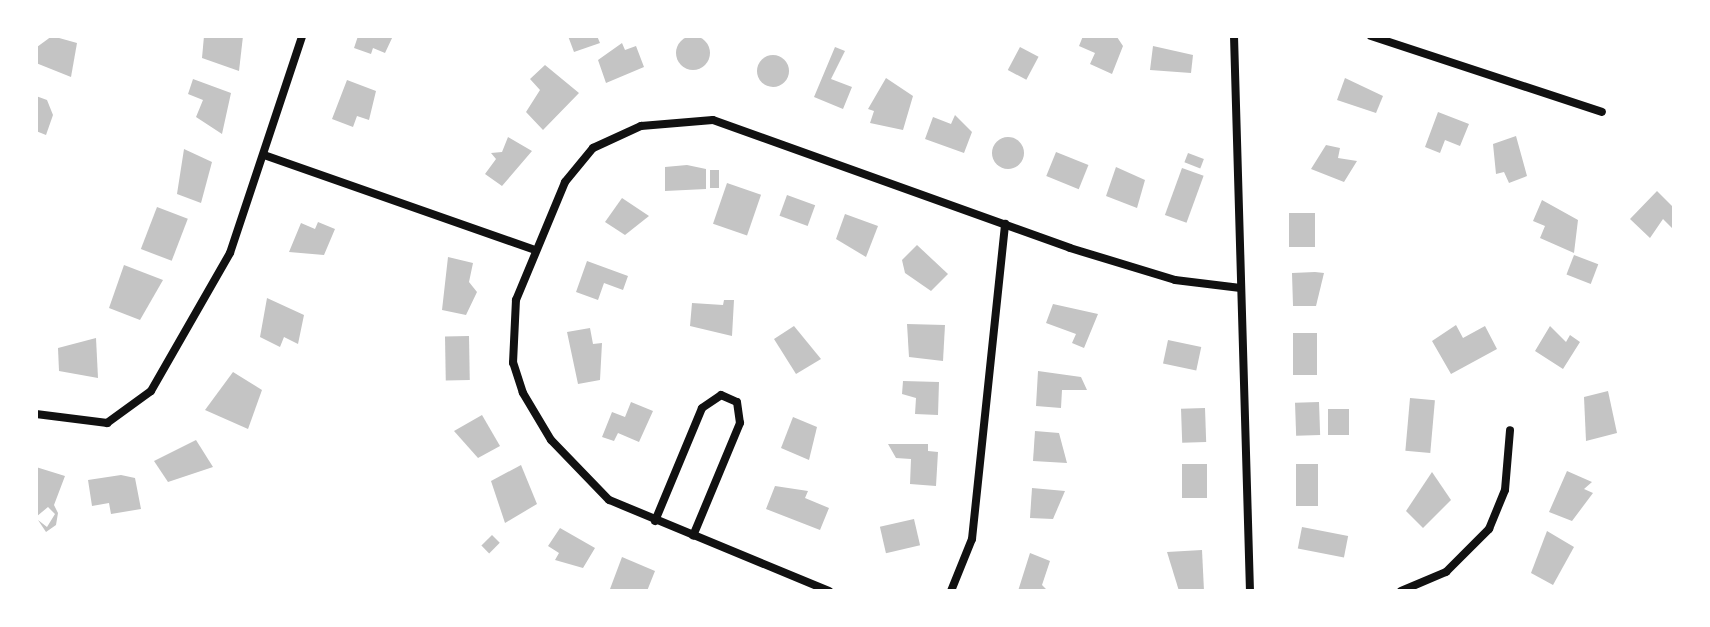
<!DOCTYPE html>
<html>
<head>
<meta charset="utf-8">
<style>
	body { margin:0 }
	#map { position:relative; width:1710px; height:627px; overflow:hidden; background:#fff; font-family:Quicksand,sans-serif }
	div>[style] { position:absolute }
	.building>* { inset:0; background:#c4c4c4; transform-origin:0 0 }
	.round { border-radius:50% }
	.minor>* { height:8px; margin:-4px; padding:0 4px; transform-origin:4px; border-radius:4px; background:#111 }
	span { translate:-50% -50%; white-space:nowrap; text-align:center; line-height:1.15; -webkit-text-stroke:8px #fff; paint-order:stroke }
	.frame { position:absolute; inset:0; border:38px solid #fff; pointer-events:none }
</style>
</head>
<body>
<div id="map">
	<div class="building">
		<i style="clip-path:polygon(52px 36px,77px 43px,71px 77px,36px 63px,37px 47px)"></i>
		<i style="clip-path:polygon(204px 36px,243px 36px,239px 71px,202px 58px)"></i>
		<i style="clip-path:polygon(358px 36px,393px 36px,385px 53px,373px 48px,371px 54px,354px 48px)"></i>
		<i style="clip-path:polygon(568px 36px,597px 36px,600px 43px,574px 52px)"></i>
		<i style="clip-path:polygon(1083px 36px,1117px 37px,1123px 46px,1112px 74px,1090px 64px,1095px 53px,1079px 46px)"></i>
		<i class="round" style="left:676px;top:36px;width:34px;height:34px"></i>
		<i style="clip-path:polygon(622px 43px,625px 50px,636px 46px,644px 67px,606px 83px,598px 60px)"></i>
		<i style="clip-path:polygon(1153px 46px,1193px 55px,1191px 73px,1150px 70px)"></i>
		<i style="clip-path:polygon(835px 47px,845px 51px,831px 79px,852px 87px,843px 109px,814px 97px)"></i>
		<i style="left:1020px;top:47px;width:21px;height:26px;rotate:28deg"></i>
		<i class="round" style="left:757px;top:55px;width:32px;height:32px"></i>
		<i style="clip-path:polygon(545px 65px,579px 93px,543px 130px,526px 112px,540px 90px,530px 79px)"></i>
		<i style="clip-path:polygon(886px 78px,913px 96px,903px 130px,870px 123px,874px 111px,868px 109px)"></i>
		<i style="clip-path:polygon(1345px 78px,1383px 96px,1376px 113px,1337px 100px)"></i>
		<i style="clip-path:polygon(193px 79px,231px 93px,222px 134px,196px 117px,203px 100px,188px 94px)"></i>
		<i style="clip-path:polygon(347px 80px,376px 91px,369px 120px,357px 116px,353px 127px,332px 119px)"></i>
		<i style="clip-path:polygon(36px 96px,47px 100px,53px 115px,46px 135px,36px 131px)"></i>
		<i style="clip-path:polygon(1438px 112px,1469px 124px,1460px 146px,1445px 140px,1440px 153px,1425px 147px)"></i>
		<i style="clip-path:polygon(955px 115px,972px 132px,964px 153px,925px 139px,933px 117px,951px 124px)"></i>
		<i style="clip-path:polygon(1516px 136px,1527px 176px,1509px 183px,1504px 172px,1496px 174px,1493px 144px)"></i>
		<i style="clip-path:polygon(508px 137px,532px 151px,502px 186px,485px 174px,496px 159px,491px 153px,502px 152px)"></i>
		<i class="round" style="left:992px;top:137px;width:32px;height:32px"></i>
		<i style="clip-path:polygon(1326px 145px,1340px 148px,1338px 158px,1357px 161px,1344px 182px,1311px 169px)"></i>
		<i style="clip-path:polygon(184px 149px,212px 162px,201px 203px,177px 194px)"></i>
		<i style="left:1056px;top:152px;width:35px;height:26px;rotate:22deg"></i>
		<i style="left:1188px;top:153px;width:17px;height:10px;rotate:21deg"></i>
		<i style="clip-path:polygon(687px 165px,706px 169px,706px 189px,665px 191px,665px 167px)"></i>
		<i style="clip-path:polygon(1116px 167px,1145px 180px,1137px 208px,1106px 196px)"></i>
		<i style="left:1182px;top:168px;width:23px;height:50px;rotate:20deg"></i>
		<i style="left:710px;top:170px;width:9px;height:18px"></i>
		<i style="left:727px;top:183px;width:36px;height:43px;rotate:19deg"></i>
		<i style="clip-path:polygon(1657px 191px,1674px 208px,1674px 230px,1663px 219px,1650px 238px,1630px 219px)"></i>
		<i style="left:787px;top:195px;width:30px;height:22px;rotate:20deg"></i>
		<i style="clip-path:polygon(622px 198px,649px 216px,625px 235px,605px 222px)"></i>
		<i style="clip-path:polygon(1542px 200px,1578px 220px,1574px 253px,1540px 238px,1545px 226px,1533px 221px)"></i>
		<i style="left:157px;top:207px;width:33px;height:45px;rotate:21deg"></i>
		<i style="left:1315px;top:213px;width:34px;height:26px;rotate:90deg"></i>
		<i style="clip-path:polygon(845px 214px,878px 226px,866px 257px,836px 239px)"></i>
		<i style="clip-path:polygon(318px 222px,335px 229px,324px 255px,289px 252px,301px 223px,315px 229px)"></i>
		<i style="clip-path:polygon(917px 245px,948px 274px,931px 291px,905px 273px,902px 260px)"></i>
		<i style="left:1574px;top:255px;width:26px;height:21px;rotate:21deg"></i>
		<i style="clip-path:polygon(448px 257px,473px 263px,469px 282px,477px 292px,466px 315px,442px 310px)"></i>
		<i style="clip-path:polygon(587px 261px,628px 276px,623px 290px,604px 283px,598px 300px,576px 292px)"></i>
		<i style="clip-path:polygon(124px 265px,163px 280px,140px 320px,109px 308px)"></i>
		<i style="clip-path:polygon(1315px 272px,1324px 273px,1316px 306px,1293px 306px,1292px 273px)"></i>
		<i style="clip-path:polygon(267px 298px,304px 315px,298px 344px,284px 337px,280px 347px,260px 337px)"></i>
		<i style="clip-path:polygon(724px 300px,734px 300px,732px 336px,690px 326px,692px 303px,723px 305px)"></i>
		<i style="clip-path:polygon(1053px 304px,1098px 314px,1084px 348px,1072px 343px,1076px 334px,1046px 323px)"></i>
		<i style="clip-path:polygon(907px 324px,945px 325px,943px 361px,909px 357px)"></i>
		<i style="clip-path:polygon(1456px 325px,1463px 338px,1485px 326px,1497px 349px,1451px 374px,1432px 341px)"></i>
		<i style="clip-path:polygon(794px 326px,821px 359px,796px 374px,774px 339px)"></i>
		<i style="clip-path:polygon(1550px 326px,1566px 342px,1570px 335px,1580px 342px,1563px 369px,1535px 351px)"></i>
		<i style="clip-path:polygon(590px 328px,593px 344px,602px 343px,600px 380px,578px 384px,567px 332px)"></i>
		<i style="left:1293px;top:333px;width:24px;height:42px"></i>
		<i style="left:469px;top:336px;width:44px;height:24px;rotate:89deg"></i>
		<i style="clip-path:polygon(96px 338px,98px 378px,59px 371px,58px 348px)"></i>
		<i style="left:1168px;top:340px;width:34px;height:24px;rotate:12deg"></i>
		<i style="clip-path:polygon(1038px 371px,1081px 377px,1087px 390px,1062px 390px,1061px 408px,1036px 406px)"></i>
		<i style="clip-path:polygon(233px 372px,262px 390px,248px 429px,205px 410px)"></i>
		<i style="clip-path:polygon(903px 381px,939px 382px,938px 415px,915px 414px,916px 398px,902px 394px)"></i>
		<i style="clip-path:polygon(1608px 391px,1617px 433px,1586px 441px,1584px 397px)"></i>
		<i style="left:1410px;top:398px;width:25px;height:53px;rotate:5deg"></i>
		<i style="clip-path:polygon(631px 402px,653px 411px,639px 442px,618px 433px,614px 441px,602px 437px,612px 412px,625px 417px)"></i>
		<i style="left:1319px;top:402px;width:33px;height:24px;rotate:88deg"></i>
		<i style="left:1205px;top:408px;width:34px;height:24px;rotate:88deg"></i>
		<i style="left:1328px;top:409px;width:21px;height:26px"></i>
		<i style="clip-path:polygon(482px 415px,500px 446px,478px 458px,454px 431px)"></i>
		<i style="clip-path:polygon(793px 417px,817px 427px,809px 460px,781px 448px)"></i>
		<i style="clip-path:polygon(1035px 431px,1059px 433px,1067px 463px,1033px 461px)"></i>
		<i style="clip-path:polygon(196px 440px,213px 467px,168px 482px,154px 461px)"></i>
		<i style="clip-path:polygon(888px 444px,928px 444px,928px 451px,938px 452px,936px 486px,910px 484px,911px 459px,896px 458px)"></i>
		<i style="left:1182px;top:464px;width:25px;height:34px"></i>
		<i style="left:1296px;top:464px;width:22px;height:42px"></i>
		<i style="clip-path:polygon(521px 465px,537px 504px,505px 523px,491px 481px)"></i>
		<i style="clip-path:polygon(36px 467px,65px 476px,54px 505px,58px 513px,56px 525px,46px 532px,38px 520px,47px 527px,55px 514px,48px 507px,36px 517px)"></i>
		<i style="clip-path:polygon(1567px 471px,1592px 482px,1584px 489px,1593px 493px,1572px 521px,1549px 512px)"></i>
		<i style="clip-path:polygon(1432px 472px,1451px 500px,1423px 528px,1406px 511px)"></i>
		<i style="clip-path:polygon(121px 475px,135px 478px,141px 509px,111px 514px,109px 503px,92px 506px,88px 480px)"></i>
		<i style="clip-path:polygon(775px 486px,808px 491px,805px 498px,829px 508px,820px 530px,766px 509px)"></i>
		<i style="clip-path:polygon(1032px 488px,1065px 491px,1053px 519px,1030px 518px)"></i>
		<i style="left:914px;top:519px;width:27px;height:35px;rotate:77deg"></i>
		<i style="left:1302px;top:527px;width:47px;height:22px;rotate:11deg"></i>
		<i style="clip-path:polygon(560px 528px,595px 548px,583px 568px,555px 560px,559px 553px,548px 546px)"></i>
		<i style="clip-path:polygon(1547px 531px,1574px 547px,1553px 585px,1531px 573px)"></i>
		<i style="left:492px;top:535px;width:11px;height:15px;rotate:45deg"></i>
		<i style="clip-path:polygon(1202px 550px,1204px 591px,1179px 591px,1167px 552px)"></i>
		<i style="clip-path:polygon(1030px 553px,1050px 561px,1042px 585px,1048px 591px,1018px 591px)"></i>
		<i style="clip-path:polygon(622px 557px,655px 571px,647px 591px,610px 589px)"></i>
	</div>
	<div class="minor">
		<i style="left:1234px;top:36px;width:555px;rotate:88.35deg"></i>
		<i style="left:1371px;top:36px;width:243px;rotate:18.2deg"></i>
		<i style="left:264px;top:155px;width:285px;rotate:19.3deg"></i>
		<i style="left:36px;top:414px;width:72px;rotate:7.2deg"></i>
		<i style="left:107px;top:423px;width:54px;rotate:-36deg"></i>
		<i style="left:151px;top:391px;width:159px;rotate:-60.2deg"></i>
		<i style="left:230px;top:253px;width:229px;rotate:-71.6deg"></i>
		<i style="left:655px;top:521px;width:122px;rotate:-67.4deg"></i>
		<i style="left:702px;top:408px;width:23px;rotate:-34deg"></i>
		<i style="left:721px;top:395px;width:17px;rotate:24deg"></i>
		<i style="left:737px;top:402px;width:21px;rotate:82deg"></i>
		<i style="left:740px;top:423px;width:122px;rotate:112.6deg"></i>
		<i style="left:829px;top:591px;width:238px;rotate:-157.5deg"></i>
		<i style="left:609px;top:500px;width:83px;rotate:-134deg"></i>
		<i style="left:551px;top:440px;width:55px;rotate:-120.8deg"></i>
		<i style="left:523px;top:393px;width:32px;rotate:-108deg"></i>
		<i style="left:513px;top:363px;width:63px;rotate:-87.3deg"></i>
		<i style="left:516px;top:300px;width:128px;rotate:-67.4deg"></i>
		<i style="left:565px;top:182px;width:44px;rotate:-50.5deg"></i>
		<i style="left:593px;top:148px;width:53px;rotate:-24.6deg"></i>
		<i style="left:641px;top:126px;width:72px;rotate:-4.8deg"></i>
		<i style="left:713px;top:120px;width:379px;rotate:19.7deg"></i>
		<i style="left:1070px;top:248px;width:110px;rotate:16.9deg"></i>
		<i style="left:1175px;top:280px;width:66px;rotate:6.9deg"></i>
		<i style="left:951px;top:591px;width:56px;rotate:-68deg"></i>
		<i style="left:972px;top:539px;width:317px;rotate:-84deg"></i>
		<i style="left:1401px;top:591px;width:49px;rotate:-22.9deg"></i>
		<i style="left:1446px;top:572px;width:61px;rotate:-45deg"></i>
		<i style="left:1489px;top:529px;width:42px;rotate:-67.7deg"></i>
		<i style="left:1505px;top:490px;width:60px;rotate:-85.2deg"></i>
	</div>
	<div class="frame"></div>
</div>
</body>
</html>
